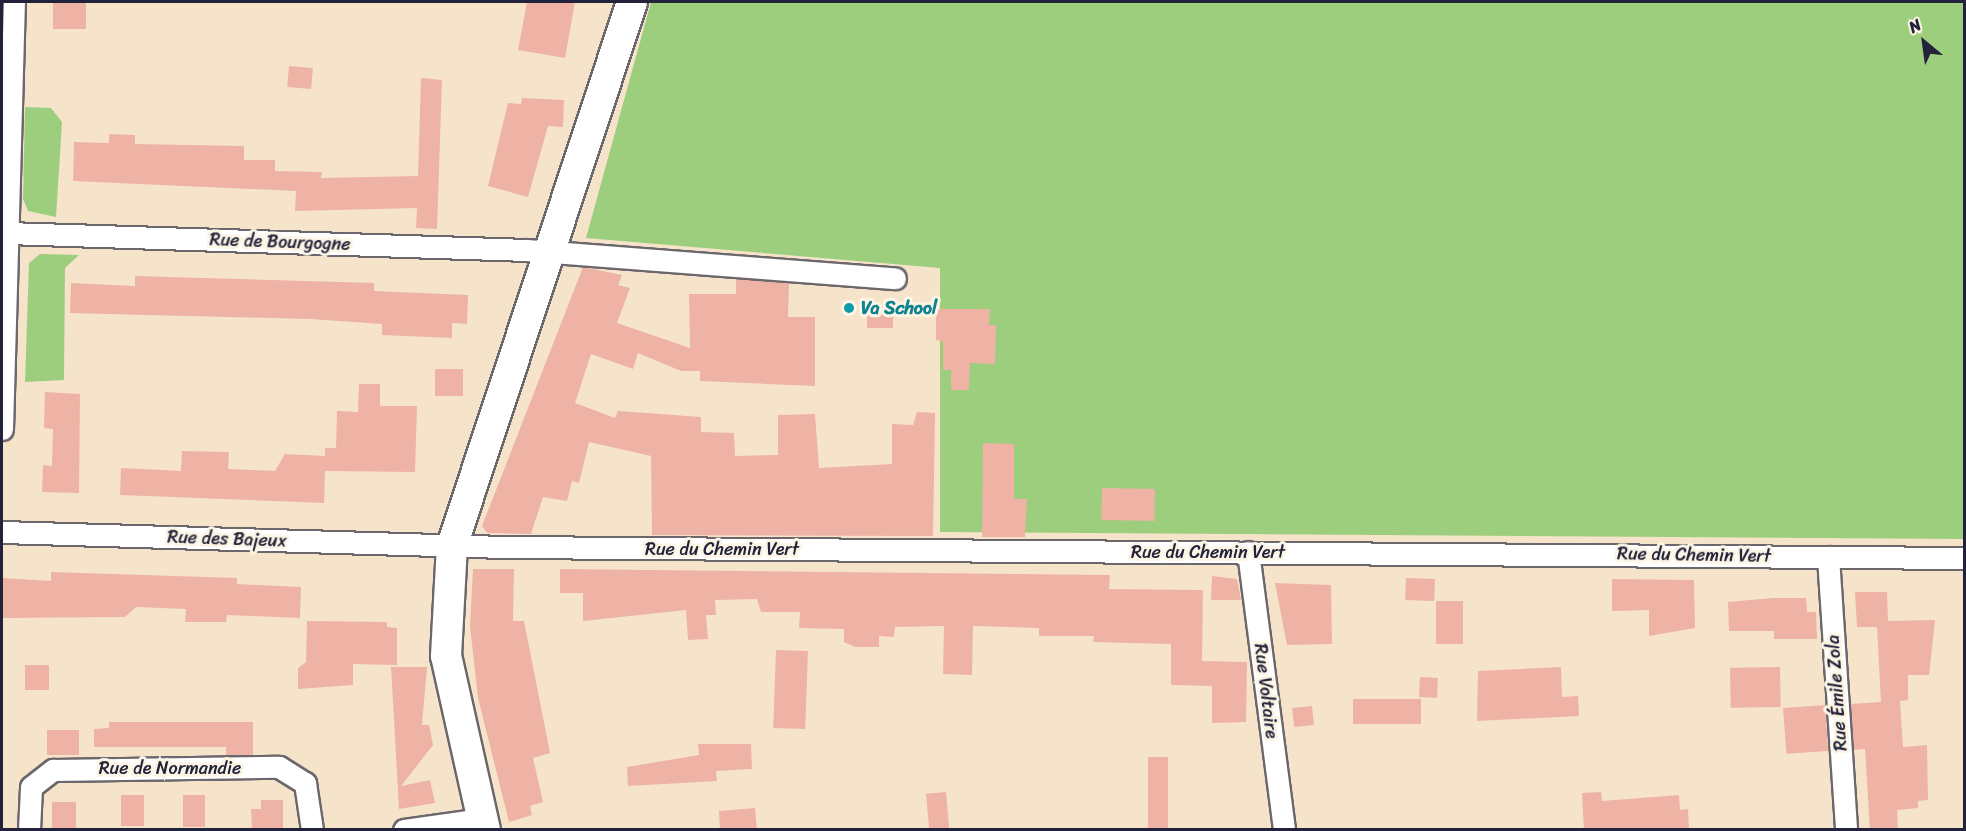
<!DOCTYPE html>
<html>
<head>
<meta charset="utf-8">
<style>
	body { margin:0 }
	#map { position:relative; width:1966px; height:831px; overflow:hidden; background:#f6e4ca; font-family:Sriracha,sans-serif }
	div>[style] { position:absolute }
	.green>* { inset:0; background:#9dce7d }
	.building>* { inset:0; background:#eeb3a5; transform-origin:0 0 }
	.roads { filter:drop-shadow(2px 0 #6c666d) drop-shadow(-2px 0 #6c666d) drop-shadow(0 2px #6c666d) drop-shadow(0 -2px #6c666d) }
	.minor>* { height:21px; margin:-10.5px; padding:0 10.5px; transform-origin:10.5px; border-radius:10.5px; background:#fff }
	.secondary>* { height:30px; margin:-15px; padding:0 15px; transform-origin:15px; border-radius:15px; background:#fff }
	.dots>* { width:16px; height:16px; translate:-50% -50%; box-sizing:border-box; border:3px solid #fcf5e5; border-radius:50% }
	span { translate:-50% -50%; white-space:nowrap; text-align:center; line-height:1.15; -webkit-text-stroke:6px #fcf5e5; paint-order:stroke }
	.street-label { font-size:18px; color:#22223b }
	.culture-label { font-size:18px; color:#0d838f; font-weight:700 }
	.left { translate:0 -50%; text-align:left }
	.frame { position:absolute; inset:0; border:3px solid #22223b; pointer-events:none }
	.north { position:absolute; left:1894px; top:12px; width:60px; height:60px; -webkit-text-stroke:4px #fcf5e5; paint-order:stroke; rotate:331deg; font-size:16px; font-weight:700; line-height:24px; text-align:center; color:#22223b }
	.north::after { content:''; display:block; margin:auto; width:21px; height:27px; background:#22223b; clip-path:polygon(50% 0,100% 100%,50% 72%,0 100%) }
</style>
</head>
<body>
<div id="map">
	<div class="green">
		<i style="clip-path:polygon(651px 2px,1964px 2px,1964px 539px,940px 532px,940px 268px,586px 238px)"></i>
		<i style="clip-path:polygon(25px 107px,51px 108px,62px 122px,56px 217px,28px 211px,23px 199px)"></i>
		<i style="clip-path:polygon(40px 254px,79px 255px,65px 268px,64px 380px,25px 382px,29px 263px)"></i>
	</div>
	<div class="building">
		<i style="left:53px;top:2px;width:33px;height:27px"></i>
		<i style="clip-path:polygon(527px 2px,575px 2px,565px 58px,518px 50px)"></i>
		<i style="left:289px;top:66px;width:24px;height:21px;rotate:5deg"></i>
		<i style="clip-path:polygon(421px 78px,442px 80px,437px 229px,416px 228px,417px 208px,295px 211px,296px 191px,73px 181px,74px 142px,109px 143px,109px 134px,135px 135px,135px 144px,244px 146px,244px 160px,275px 160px,275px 171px,322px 172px,321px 178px,418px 176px)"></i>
		<i style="clip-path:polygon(522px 98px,564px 100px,563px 127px,548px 126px,528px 197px,488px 186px,508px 103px,521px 104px)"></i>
		<i style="clip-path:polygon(583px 267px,622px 275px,618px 285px,630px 288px,617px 323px,690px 348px,689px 294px,736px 294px,736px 279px,789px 283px,788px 317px,815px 317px,815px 386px,700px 381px,700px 371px,681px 371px,638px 353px,633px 369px,591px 354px,575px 403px,615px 418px,618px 411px,701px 417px,701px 432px,734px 433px,735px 456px,778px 455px,778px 415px,815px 414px,819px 468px,892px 464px,892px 424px,913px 425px,917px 412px,935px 413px,933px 536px,652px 535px,651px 456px,589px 442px,579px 483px,572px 481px,567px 501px,543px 497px,531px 534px,487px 533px,482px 526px)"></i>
		<i style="clip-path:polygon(135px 276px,374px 283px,374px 291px,468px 295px,467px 324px,452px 323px,452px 338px,382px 335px,382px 324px,310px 319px,70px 313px,71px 283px,135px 286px)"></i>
		<i style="left:867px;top:306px;width:26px;height:22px"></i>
		<i style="clip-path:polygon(936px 309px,990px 309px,989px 325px,996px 325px,995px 364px,970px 363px,969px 390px,951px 390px,951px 370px,943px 370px,943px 341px,936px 340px)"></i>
		<i style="left:435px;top:369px;width:28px;height:27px"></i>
		<i style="clip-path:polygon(359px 384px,380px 384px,380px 406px,417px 406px,415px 472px,325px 471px,324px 503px,120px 495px,121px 468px,181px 471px,182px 451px,229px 452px,228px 469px,275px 471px,285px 454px,325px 456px,325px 448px,336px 448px,337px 411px,358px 412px)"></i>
		<i style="clip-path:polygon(45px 392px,80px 394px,79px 493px,42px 492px,43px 465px,52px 466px,53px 429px,44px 428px)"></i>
		<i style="clip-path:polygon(983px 443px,1014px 444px,1014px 499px,1027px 499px,1025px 537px,982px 537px)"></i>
		<i style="left:1102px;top:488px;width:53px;height:32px;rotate:1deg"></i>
		<i style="clip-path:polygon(473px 569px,514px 569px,513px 621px,524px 621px,550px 753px,533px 758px,543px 802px,530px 806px,532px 815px,509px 822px,478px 698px,470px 626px)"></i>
		<i style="clip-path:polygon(560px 569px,1110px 575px,1109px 589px,1203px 590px,1202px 661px,1247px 662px,1246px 722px,1212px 723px,1212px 686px,1171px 685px,1171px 644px,1093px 642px,1094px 636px,1039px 636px,1039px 628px,973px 626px,972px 675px,943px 674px,944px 626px,895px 627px,894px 637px,879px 636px,879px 647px,855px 647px,844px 642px,844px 629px,799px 628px,800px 612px,761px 612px,757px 599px,715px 600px,716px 615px,706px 615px,708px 639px,688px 640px,686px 610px,583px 621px,583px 593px,560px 593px)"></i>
		<i style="clip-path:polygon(51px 572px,237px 578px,237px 584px,301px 587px,300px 618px,227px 615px,226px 622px,185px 622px,186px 609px,136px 607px,125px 617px,2px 618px,2px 578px,51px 581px)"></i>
		<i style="clip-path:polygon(1212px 576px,1237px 579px,1241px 600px,1211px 600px)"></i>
		<i style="left:1406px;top:578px;width:29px;height:22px;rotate:2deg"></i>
		<i style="clip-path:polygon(1612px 579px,1694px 580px,1695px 628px,1649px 636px,1649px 610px,1612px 611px)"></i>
		<i style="clip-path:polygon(1275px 583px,1331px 585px,1332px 644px,1287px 645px)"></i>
		<i style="clip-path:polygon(1855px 592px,1887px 592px,1888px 621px,1935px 620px,1929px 675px,1908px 675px,1908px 700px,1900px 701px,1903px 747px,1927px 745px,1928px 800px,1918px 801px,1918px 808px,1897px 810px,1898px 830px,1870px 830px,1865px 749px,1853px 750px,1850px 704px,1881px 702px,1877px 627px,1857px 627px)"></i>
		<i style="clip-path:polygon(1773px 598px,1806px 598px,1807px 612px,1816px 612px,1817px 639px,1774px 639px,1774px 631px,1729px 631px,1728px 602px)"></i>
		<i style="left:1463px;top:601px;width:43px;height:27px;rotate:90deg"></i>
		<i style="clip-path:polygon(307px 621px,387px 622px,387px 627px,397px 628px,397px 665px,353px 664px,353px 685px,298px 689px,298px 668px,306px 662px)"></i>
		<i style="left:776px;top:650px;width:32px;height:78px;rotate:2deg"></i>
		<i style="left:25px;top:665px;width:24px;height:25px"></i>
		<i style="clip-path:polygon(391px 667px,427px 667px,422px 725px,429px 725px,433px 745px,401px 786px,430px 780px,435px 803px,399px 809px)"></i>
		<i style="clip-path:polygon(1561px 667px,1562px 697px,1578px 696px,1579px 716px,1477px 721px,1478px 671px)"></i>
		<i style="left:1780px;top:667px;width:40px;height:50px;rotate:89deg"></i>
		<i style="left:1420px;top:677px;width:18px;height:20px;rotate:3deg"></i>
		<i style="left:1421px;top:699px;width:25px;height:68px;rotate:90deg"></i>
		<i style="left:1825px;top:705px;width:46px;height:42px;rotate:86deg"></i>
		<i style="left:1312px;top:706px;width:19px;height:20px;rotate:84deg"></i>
		<i style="clip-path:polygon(109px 722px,253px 722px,253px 755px,226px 755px,226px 747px,94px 747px,94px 729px,109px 728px)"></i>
		<i style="left:47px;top:730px;width:32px;height:25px"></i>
		<i style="clip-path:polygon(698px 744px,751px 744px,752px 769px,716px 771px,717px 781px,628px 786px,627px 767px,699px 755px)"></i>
		<i style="left:1148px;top:757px;width:20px;height:73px"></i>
		<i style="left:946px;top:792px;width:38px;height:20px;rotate:85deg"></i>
		<i style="clip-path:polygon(1601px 792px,1602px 801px,1679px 795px,1680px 810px,1688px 809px,1689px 830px,1584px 830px,1582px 793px)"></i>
		<i style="left:121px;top:795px;width:23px;height:31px"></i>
		<i style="left:183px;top:795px;width:22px;height:32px"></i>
		<i style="clip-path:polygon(261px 800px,283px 800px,283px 830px,252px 830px,251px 809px,261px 809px)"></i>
		<i style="left:52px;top:802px;width:24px;height:28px"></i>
		<i style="clip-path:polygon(755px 808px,757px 830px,720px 830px,719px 811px)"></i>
	</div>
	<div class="roads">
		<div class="minor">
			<i style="left:7px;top:233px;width:520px;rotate:1.87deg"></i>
			<i style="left:527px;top:250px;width:369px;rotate:4.4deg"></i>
			<i style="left:2px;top:429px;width:427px;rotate:-88.4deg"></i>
			<i style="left:2px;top:532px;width:502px;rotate:1.71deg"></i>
			<i style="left:504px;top:547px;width:1460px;rotate:0.43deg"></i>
			<i style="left:1248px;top:552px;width:280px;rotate:82.6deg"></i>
			<i style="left:1828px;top:557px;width:274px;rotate:86.2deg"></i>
			<i style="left:29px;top:830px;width:43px;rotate:-87.3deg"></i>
			<i style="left:31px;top:787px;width:28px;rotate:-38deg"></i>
			<i style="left:53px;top:770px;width:226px;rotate:-0.8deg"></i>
			<i style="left:279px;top:767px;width:31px;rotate:32deg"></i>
			<i style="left:305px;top:783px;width:48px;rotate:81.5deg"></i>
			<i style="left:404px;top:830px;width:79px;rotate:-8deg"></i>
		</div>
		<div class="secondary">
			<i style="left:485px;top:830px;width:178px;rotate:-102.6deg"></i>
			<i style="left:446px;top:656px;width:110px;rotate:-86.9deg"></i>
			<i style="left:452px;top:546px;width:573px;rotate:-71.69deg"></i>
		</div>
	</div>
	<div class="dots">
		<i style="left:849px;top:308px;background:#0f9aa8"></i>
	</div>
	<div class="street-label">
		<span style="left:280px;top:242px;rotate:2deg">Rue de Bourgogne</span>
		<span style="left:227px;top:539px;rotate:2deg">Rue des Bajeux</span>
		<span style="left:722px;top:549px">Rue du Chemin Vert</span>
		<span style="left:1208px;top:552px">Rue du Chemin Vert</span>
		<span style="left:1694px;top:555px;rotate:1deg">Rue du Chemin Vert</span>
		<span style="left:1266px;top:691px;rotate:83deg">Rue Voltaire</span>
		<span style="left:1837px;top:693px;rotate:-94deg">Rue Émile Zola</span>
		<span style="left:170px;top:768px">Rue de Normandie</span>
	</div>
	<div class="culture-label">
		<span class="left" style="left:861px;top:308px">Va School</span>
	</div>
	<div class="frame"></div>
	<div class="north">N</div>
</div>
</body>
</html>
